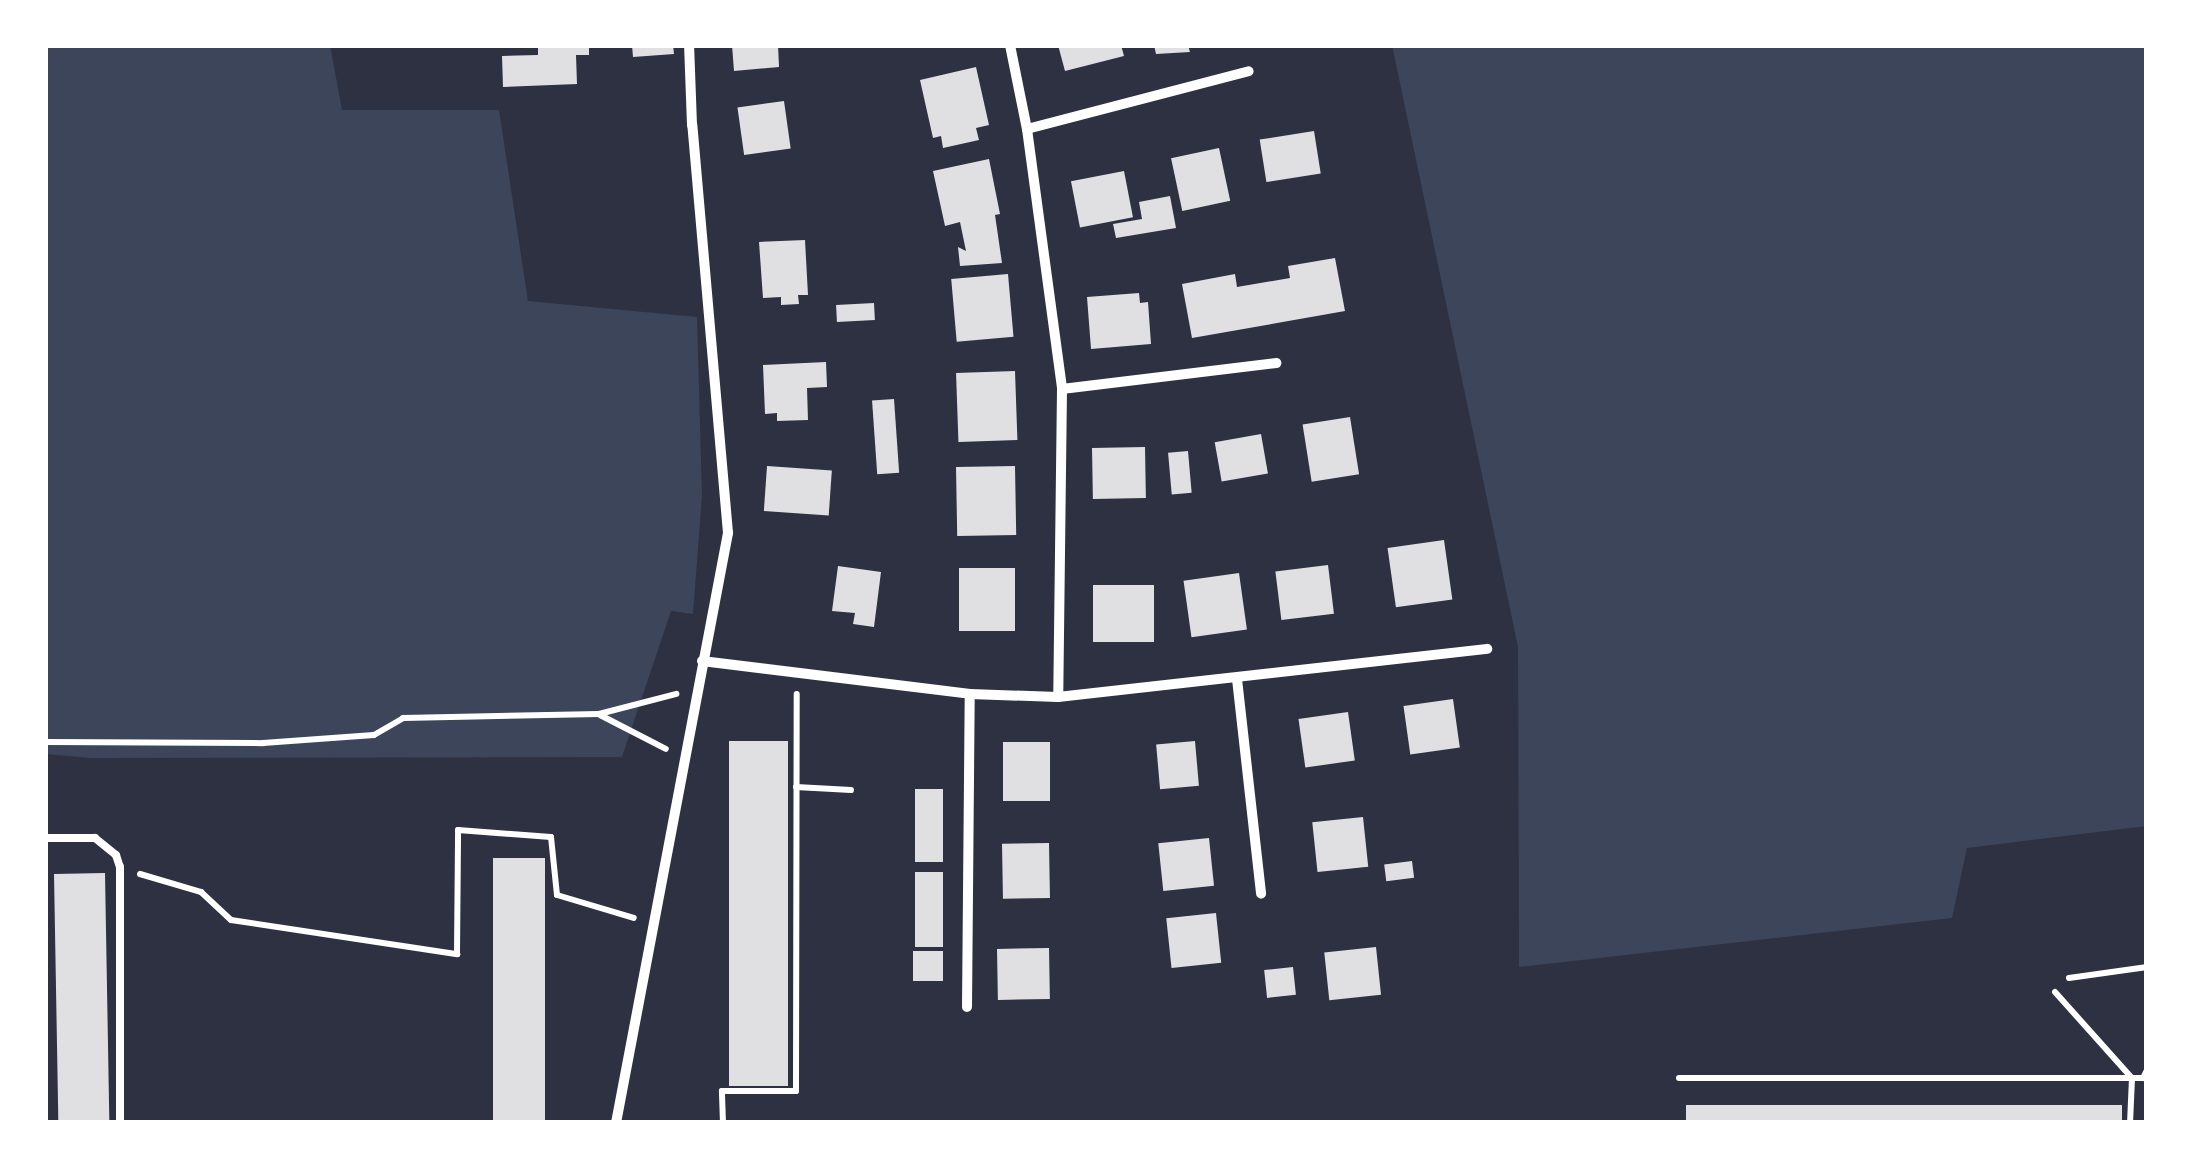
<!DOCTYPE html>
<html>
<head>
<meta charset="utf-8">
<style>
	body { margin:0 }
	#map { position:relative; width:2192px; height:1168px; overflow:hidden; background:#2d3142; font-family:Cabin,sans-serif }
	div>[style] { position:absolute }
	.green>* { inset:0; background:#3c4559 }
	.building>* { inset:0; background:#e0e0e3; transform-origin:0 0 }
	.path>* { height:6px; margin:-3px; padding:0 3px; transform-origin:3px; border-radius:3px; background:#fff }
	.service>* { height:8px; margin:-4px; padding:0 4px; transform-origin:4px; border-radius:4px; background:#fff }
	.minor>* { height:10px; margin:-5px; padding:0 5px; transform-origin:5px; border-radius:5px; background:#fff }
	span { translate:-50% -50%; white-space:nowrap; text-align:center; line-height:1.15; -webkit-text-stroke:10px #fff; paint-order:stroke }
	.frame { position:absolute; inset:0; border:48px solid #fff; pointer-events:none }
</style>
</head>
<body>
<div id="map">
	<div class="green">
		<i style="clip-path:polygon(45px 45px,330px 45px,342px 110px,499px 110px,528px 301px,697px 317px,702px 496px,693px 614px,671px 611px,622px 757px,91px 758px,45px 754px)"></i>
		<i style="clip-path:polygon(1392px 45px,2147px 45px,2147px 826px,1967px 848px,1952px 918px,1519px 967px,1518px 647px)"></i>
	</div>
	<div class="building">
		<i style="clip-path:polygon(538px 45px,589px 45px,589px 55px,576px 55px,577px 84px,503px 87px,502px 56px,538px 55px)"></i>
		<i style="clip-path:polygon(632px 45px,673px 45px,674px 54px,633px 57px)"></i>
		<i style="clip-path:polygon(732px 45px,778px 45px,779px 67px,734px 71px)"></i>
		<i style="clip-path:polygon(1058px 45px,1121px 45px,1124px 56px,1065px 71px)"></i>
		<i style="clip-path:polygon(1154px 45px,1188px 45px,1190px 52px,1156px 54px)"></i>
		<i style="clip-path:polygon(976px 67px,989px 125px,976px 128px,979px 140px,943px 148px,941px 136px,933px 138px,920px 80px)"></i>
		<i style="left:784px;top:101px;width:48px;height:47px;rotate:82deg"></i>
		<i style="left:1314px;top:131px;width:43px;height:55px;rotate:81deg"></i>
		<i style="left:1219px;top:148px;width:54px;height:49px;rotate:78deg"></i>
		<i style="clip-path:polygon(989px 159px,1000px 214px,995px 215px,1002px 263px,960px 266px,958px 247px,966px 251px,960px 222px,945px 226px,933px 171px)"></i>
		<i style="left:1124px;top:171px;width:47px;height:54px;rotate:79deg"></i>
		<i style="clip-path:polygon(1170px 196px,1176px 228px,1116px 238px,1113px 224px,1142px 219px,1139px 202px)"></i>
		<i style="clip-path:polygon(805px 240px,808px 295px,798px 295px,799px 304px,781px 305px,781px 297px,763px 298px,759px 242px)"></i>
		<i style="clip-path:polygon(1335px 258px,1345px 311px,1192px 338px,1182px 284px,1235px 274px,1237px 287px,1290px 278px,1288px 266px)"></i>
		<i style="left:1008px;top:274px;width:63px;height:57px;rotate:85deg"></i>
		<i style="clip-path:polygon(1139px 293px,1140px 303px,1148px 302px,1151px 344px,1091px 349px,1087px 297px)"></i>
		<i style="left:874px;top:303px;width:17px;height:38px;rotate:87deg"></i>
		<i style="clip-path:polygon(826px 362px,827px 387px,807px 388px,808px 420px,777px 421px,777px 413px,765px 414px,763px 365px)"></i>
		<i style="left:1015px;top:371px;width:69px;height:59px;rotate:88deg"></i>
		<i style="left:894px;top:399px;width:74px;height:22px;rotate:86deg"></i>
		<i style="left:1350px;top:417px;width:58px;height:48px;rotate:81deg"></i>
		<i style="left:1261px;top:434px;width:40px;height:47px;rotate:80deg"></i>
		<i style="left:1145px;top:447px;width:51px;height:53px;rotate:89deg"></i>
		<i style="left:1188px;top:451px;width:42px;height:20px;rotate:85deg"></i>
		<i style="left:767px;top:466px;width:65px;height:45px;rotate:4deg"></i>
		<i style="left:1015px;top:466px;width:69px;height:59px;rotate:89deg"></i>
		<i style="left:1444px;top:540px;width:60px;height:57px;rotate:82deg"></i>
		<i style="left:1328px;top:565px;width:49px;height:53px;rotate:83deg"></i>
		<i style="clip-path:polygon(838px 566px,881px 572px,874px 627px,853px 624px,855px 613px,832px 611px)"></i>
		<i style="left:959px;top:568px;width:56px;height:63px"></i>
		<i style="left:1239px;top:573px;width:57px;height:56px;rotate:82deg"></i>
		<i style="left:1093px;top:585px;width:61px;height:57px"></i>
		<i style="left:1453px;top:699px;width:49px;height:50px;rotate:82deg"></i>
		<i style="left:1348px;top:712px;width:49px;height:50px;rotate:82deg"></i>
		<i style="left:729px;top:741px;width:59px;height:345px"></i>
		<i style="left:1195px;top:741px;width:45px;height:39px;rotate:85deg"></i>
		<i style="left:1003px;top:742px;width:47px;height:59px"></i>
		<i style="left:915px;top:789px;width:28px;height:73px"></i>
		<i style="left:1363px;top:817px;width:50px;height:51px;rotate:84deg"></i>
		<i style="left:1209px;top:838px;width:48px;height:51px;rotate:84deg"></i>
		<i style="left:1049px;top:843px;width:55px;height:47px;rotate:89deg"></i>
		<i style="left:493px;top:858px;width:52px;height:265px"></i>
		<i style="left:1412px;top:861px;width:17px;height:28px;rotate:83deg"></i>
		<i style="left:915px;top:872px;width:28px;height:75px"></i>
		<i style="left:105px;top:873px;width:250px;height:51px;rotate:89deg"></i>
		<i style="left:1216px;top:913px;width:50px;height:50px;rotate:84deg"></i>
		<i style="left:1376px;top:947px;width:48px;height:52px;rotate:84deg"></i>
		<i style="left:1049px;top:948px;width:51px;height:52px;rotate:89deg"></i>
		<i style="left:913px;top:951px;width:30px;height:30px"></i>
		<i style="left:1293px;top:967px;width:28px;height:29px;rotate:84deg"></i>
		<i style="left:1686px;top:1105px;width:436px;height:18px"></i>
	</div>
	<div class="path">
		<i style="left:600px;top:715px;width:74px;rotate:27.3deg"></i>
		<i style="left:45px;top:742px;width:218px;rotate:0.3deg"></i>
		<i style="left:263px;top:743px;width:111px;rotate:-4.1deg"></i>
		<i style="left:374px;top:735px;width:34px;rotate:-30deg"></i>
		<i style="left:403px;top:718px;width:196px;rotate:-1.2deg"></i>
		<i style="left:599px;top:714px;width:80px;rotate:-14.6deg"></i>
		<i style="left:796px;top:787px;width:55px;rotate:3.1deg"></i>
		<i style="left:140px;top:874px;width:64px;rotate:16.4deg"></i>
		<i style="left:201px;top:892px;width:41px;rotate:43deg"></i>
		<i style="left:231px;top:920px;width:229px;rotate:8.6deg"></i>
		<i style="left:457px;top:954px;width:124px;rotate:-89.5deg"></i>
		<i style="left:458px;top:830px;width:93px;rotate:4.3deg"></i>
		<i style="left:551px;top:837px;width:58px;rotate:84.1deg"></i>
		<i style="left:557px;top:895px;width:80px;rotate:16.6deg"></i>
		<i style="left:2069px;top:978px;width:79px;rotate:-8deg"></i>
		<i style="left:2055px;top:992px;width:115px;rotate:48.2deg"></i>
		<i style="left:2132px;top:1078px;width:45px;rotate:92.5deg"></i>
		<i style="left:1679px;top:1078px;width:464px"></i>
		<i style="left:2143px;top:1078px;width:9px;rotate:-63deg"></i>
		<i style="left:723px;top:1123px;width:32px;rotate:-92deg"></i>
		<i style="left:722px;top:1091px;width:74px"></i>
		<i style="left:796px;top:1091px;width:397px;rotate:-89.9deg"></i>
	</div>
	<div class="service">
		<i style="left:45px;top:838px;width:50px"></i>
		<i style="left:95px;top:838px;width:27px;rotate:39deg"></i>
		<i style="left:116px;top:855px;width:13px;rotate:72deg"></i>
		<i style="left:120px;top:867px;width:256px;rotate:90deg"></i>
	</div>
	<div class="minor">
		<i style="left:1010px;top:45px;width:86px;rotate:78.6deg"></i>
		<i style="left:1027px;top:129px;width:262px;rotate:82.3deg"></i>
		<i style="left:1062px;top:389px;width:308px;rotate:90.7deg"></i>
		<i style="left:1027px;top:129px;width:229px;rotate:-14.6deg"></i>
		<i style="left:1062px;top:389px;width:216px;rotate:-6.9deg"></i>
		<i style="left:702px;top:661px;width:270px;rotate:7deg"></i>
		<i style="left:970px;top:694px;width:88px;rotate:2deg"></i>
		<i style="left:1058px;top:697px;width:432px;rotate:-6.4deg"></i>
		<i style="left:1237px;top:679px;width:216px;rotate:83.6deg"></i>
		<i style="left:967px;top:1007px;width:313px;rotate:-89.5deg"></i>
		<i style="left:616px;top:1123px;width:601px;rotate:-79.25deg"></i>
		<i style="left:728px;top:533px;width:410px;rotate:-95deg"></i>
		<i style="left:692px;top:125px;width:80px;rotate:-92.1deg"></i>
	</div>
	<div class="frame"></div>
</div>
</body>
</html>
